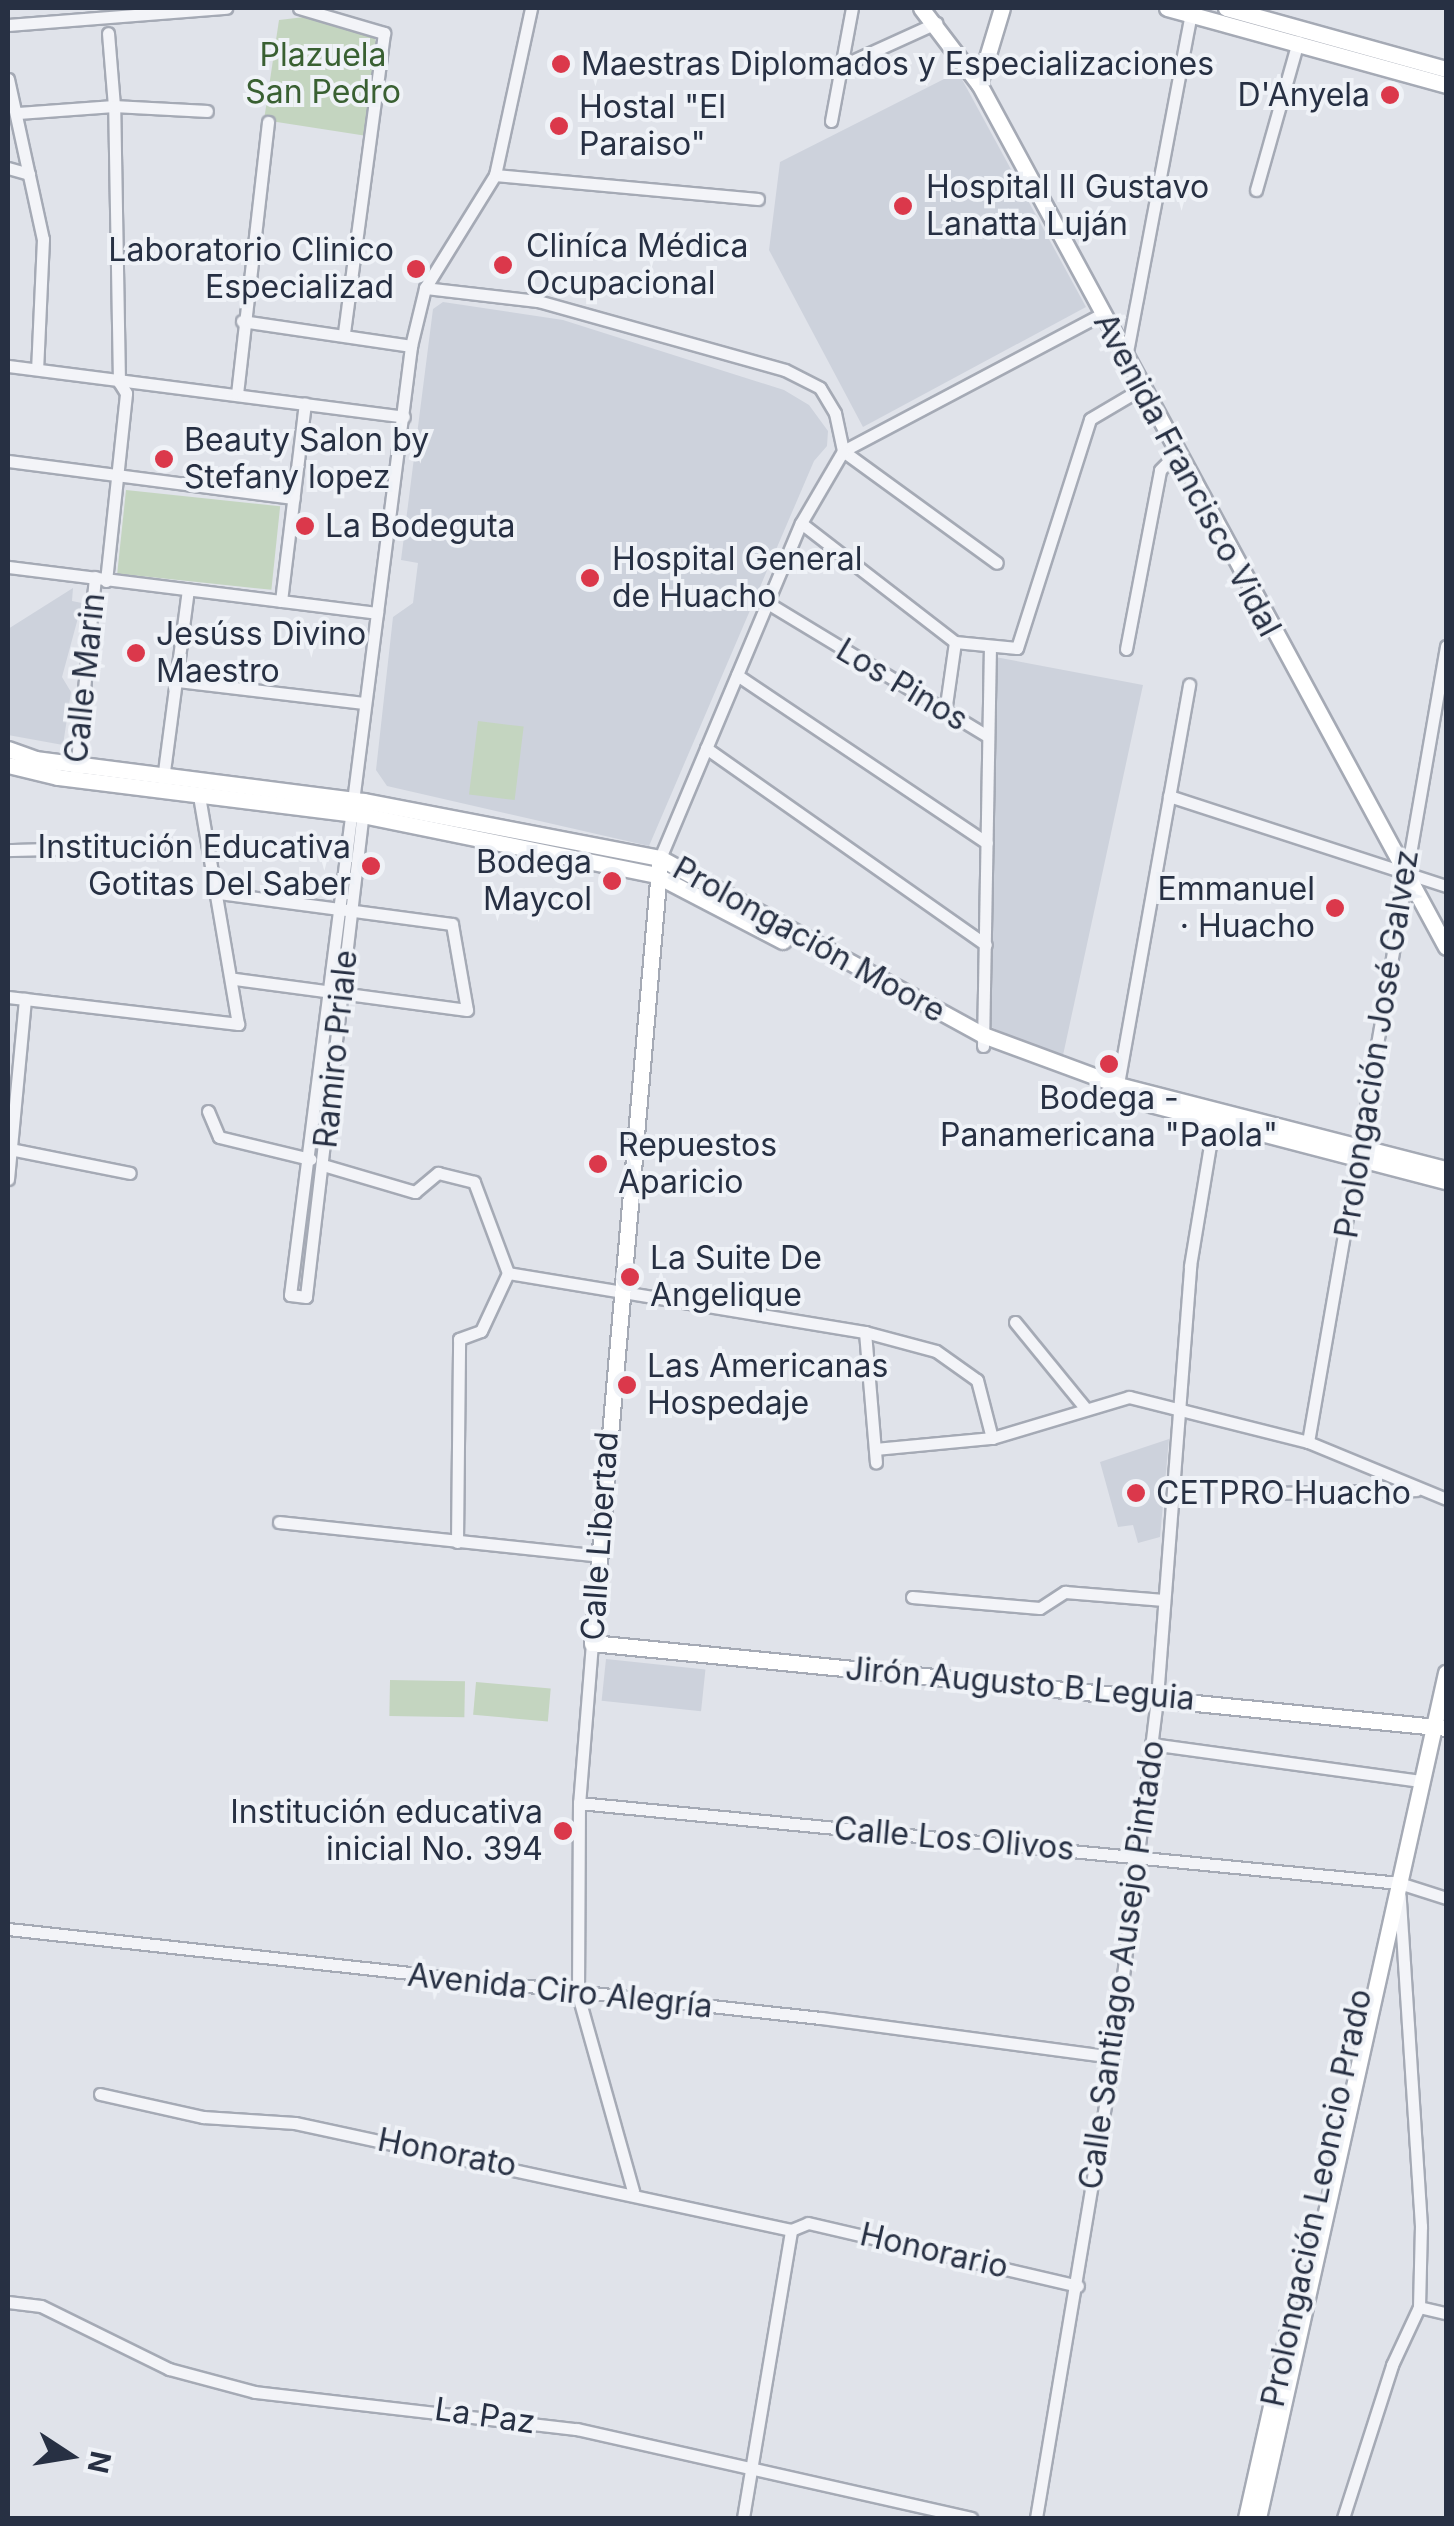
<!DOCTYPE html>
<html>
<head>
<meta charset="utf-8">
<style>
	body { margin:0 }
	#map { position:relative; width:1454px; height:2526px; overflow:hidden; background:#e0e3ea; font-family:Inter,sans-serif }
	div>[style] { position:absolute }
	.built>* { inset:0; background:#cdd2dc; transform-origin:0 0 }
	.green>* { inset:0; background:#c4d5c0; transform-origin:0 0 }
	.roads { filter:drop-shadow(2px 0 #a5aab5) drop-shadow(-2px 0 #a5aab5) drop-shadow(0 2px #a5aab5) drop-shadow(0 -2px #a5aab5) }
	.street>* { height:11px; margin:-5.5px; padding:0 5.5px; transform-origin:5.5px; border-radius:5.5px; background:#f3f4f8 }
	.secondary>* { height:15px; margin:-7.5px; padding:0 7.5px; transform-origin:7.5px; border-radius:7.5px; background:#fff }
	.dots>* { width:28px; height:28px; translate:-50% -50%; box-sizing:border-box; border:5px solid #eff2f7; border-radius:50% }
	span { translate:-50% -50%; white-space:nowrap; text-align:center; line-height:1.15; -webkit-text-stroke:8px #eff2f7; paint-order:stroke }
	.park-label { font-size:32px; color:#396032 }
	.poi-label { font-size:32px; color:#273043 }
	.left { translate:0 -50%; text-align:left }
	.right { translate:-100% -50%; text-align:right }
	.street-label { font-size:32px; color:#273043 }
	.frame { position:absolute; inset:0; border:10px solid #273043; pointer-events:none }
	.north { position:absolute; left:20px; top:2406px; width:100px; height:100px; -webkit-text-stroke:8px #eff2f7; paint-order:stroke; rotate:102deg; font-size:28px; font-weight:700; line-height:40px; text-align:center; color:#273043 }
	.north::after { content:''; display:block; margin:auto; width:35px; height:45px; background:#273043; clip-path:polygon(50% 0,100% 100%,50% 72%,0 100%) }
</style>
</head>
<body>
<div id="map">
	<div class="built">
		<i style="clip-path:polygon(958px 72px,1086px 307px,863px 427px,769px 250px,780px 162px)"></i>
		<i style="clip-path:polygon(443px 302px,563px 320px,784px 390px,809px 405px,828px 431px,827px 446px,814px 461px,649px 846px,387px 786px,376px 770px,393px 617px,413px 603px,418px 563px,401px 560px,433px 309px)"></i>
		<i style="clip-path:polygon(73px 588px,72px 601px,82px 603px,62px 677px,71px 692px,63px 745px,8px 735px,8px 629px)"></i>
		<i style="clip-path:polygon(995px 657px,1143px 685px,1062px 1060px,987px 1025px)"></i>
		<i style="clip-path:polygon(1169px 1439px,1160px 1537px,1138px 1543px,1133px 1525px,1118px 1527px,1100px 1462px)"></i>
		<i style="left:606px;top:1659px;width:100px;height:42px;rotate:6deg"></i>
	</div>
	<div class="green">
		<i style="clip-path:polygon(313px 16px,374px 37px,379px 48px,367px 136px,264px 120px,279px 20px)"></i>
		<i style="left:126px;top:490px;width:155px;height:84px;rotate:6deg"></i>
		<i style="left:478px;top:721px;width:46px;height:74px;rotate:7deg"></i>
		<i style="left:390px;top:1680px;width:75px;height:36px;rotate:1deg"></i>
		<i style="left:476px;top:1682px;width:75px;height:33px;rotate:5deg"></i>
	</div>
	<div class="roads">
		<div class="street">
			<i style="left:299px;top:8px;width:89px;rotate:16.4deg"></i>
			<i style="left:384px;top:33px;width:304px;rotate:97.6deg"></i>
			<i style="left:8px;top:25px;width:219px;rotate:-4.5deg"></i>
			<i style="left:839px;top:67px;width:107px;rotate:-24.4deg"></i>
			<i style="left:8px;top:79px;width:164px;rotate:77.7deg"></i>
			<i style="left:43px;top:239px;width:130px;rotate:92.6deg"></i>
			<i style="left:18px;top:113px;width:96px;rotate:-4.2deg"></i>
			<i style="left:114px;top:106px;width:73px;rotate:-94.7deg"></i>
			<i style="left:831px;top:121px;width:115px;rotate:-79.5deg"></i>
			<i style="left:8px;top:168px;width:22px;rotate:16deg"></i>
			<i style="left:495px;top:175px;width:264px;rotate:5.2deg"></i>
			<i style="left:1256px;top:190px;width:154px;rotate:-74.2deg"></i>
			<i style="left:425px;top:288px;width:114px;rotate:6.6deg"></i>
			<i style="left:538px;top:301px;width:256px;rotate:15.6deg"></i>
			<i style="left:785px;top:370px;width:39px;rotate:27deg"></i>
			<i style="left:820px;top:388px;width:29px;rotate:59deg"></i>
			<i style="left:835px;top:413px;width:39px;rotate:78deg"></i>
			<i style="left:242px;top:321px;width:171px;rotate:8.4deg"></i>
			<i style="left:1126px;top:357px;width:355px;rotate:-79.3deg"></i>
			<i style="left:8px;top:366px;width:399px;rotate:7.3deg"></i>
			<i style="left:237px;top:394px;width:274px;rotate:-83.5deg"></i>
			<i style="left:843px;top:451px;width:291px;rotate:-27.9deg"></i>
			<i style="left:843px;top:451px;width:190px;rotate:36deg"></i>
			<i style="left:8px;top:461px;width:288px;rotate:7.4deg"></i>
			<i style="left:801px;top:523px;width:195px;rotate:37.7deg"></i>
			<i style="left:955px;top:642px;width:71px;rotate:98.1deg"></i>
			<i style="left:8px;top:567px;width:372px;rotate:7.1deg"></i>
			<i style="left:106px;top:581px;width:189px;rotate:-83.9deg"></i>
			<i style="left:126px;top:393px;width:13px;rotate:-122deg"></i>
			<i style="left:119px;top:382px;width:276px;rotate:-91deg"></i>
			<i style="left:114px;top:106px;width:93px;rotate:3.1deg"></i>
			<i style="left:281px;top:601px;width:199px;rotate:-83.1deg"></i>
			<i style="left:766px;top:602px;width:258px;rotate:31.2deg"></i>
			<i style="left:955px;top:642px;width:62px;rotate:5.5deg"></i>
			<i style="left:1017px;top:648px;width:240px;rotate:-72.3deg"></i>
			<i style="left:1090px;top:419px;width:57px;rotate:-30.6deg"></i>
			<i style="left:1126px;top:649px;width:182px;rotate:-79.2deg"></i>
			<i style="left:1160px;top:470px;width:21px;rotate:-45deg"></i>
			<i style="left:737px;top:675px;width:301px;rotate:33.9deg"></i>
			<i style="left:177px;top:681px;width:189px;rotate:6.7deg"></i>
			<i style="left:706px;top:748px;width:342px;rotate:35.1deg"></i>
			<i style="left:76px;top:771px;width:195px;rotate:-84.4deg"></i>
			<i style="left:163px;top:779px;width:191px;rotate:-82.5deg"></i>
			<i style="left:1169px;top:796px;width:291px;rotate:18deg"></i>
			<i style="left:363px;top:811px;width:489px;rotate:96.7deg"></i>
			<i style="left:306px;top:1297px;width:16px;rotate:-173deg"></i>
			<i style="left:290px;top:1295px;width:957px;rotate:-82.73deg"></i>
			<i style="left:411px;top:346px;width:60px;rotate:-76.4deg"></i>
			<i style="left:425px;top:288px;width:133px;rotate:-58.2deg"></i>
			<i style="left:495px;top:175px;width:171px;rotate:-77.8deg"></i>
			<i style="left:8px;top:850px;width:151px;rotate:-1.5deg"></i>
			<i style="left:660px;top:858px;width:363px;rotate:-67.2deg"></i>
			<i style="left:801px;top:523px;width:83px;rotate:-59.7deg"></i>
			<i style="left:219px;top:893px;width:235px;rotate:7.6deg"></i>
			<i style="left:452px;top:924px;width:87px;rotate:80.1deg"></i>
			<i style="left:467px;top:1010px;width:234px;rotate:-172.4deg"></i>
			<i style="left:8px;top:997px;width:232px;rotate:6.7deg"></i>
			<i style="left:238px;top:1024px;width:231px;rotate:-99.7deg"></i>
			<i style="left:983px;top:1046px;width:400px;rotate:-89deg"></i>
			<i style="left:1116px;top:1095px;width:417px;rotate:-79.9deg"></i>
			<i style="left:208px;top:1111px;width:28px;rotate:67deg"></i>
			<i style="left:219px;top:1137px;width:94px;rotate:13.6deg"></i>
			<i style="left:10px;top:1149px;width:122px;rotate:11.3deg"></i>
			<i style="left:323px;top:1165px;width:96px;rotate:16.4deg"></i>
			<i style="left:415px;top:1192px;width:30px;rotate:-40deg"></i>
			<i style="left:438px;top:1173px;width:37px;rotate:14deg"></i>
			<i style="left:474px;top:1182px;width:97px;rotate:69.5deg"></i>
			<i style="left:8px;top:1179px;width:181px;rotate:-84.6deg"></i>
			<i style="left:508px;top:1273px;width:362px;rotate:9.4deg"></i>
			<i style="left:865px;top:1332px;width:73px;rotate:15deg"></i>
			<i style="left:936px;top:1351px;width:50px;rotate:35.3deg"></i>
			<i style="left:977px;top:1380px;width:60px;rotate:75.5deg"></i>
			<i style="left:992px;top:1438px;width:143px;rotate:-16.7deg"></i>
			<i style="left:1129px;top:1397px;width:185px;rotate:14.1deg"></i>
			<i style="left:1308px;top:1442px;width:149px;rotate:22.4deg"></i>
			<i style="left:1015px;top:1322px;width:112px;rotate:50.8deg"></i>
			<i style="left:865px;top:1332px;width:131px;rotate:85.2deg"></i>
			<i style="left:1308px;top:1442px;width:808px;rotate:-80.16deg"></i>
			<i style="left:875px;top:1449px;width:118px;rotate:-5.4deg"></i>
			<i style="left:1275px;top:1493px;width:141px;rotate:-1.2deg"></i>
			<i style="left:279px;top:1522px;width:324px;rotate:6deg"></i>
			<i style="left:457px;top:1542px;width:203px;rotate:-89.4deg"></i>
			<i style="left:459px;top:1339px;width:23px;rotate:-20deg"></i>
			<i style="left:481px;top:1331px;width:64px;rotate:-65deg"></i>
			<i style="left:912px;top:1597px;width:128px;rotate:4.9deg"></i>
			<i style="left:1040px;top:1608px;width:30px;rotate:-33deg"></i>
			<i style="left:1065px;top:1592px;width:99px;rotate:4.6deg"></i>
			<i style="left:592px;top:1643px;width:161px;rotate:94.6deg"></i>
			<i style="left:579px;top:1803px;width:192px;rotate:90.3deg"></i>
			<i style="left:578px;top:1995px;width:204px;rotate:74.3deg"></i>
			<i style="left:1151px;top:1744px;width:274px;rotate:7.8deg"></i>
			<i style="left:579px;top:1803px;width:824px;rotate:5.57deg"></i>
			<i style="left:1399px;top:1883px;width:49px;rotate:17.7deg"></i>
			<i style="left:8px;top:1929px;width:818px;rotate:6.25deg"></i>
			<i style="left:821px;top:2018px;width:295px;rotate:7.6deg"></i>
			<i style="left:100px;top:2094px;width:106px;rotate:12.6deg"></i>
			<i style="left:203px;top:2117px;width:92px;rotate:3.7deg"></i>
			<i style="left:295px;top:2123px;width:507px;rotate:12.17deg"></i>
			<i style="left:791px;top:2230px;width:18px;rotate:-22deg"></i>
			<i style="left:808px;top:2223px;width:277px;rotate:13.1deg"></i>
			<i style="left:8px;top:2302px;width:33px;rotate:7deg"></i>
			<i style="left:41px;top:2306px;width:143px;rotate:26.2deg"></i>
			<i style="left:169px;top:2369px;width:89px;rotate:15deg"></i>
			<i style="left:255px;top:2392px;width:324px;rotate:6.6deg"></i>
			<i style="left:577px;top:2429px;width:404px;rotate:12.7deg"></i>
			<i style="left:1419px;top:2307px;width:28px;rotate:13deg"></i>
			<i style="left:743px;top:2518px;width:292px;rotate:-80.5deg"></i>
			<i style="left:1036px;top:2518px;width:467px;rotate:-80.5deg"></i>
			<i style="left:1113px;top:2057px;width:362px;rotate:-83deg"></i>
			<i style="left:1157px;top:1698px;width:433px;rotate:-85.6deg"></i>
			<i style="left:1190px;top:1266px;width:153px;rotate:-80.6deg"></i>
			<i style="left:1343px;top:2518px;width:161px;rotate:-72.2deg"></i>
			<i style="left:1392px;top:2365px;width:64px;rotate:-65deg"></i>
			<i style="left:1419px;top:2307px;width:81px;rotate:-88.6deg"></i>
			<i style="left:1421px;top:2226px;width:330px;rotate:-93.7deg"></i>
		</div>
		<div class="secondary">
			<i style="left:921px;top:8px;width:96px;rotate:52.7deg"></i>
			<i style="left:979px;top:84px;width:981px;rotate:61.58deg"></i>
			<i style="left:1167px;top:8px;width:289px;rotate:15.4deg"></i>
			<i style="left:1226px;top:8px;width:228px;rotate:15.5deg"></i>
			<i style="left:979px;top:84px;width:79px;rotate:-73.2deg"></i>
			<i style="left:8px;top:749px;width:29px;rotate:20deg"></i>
			<i style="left:35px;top:759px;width:332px;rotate:7.3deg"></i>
			<i style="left:364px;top:801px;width:301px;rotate:10.9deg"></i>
			<i style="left:660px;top:858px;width:368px;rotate:28.7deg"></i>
			<i style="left:983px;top:1035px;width:144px;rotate:20.3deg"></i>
			<i style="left:1118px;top:1085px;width:339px;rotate:14.4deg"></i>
			<i style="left:8px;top:765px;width:51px;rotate:13.5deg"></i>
			<i style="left:58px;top:777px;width:306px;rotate:7.1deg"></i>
			<i style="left:362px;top:815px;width:300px;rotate:11.5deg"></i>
			<i style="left:656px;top:875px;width:143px;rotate:27.5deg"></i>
			<i style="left:660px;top:858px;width:788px;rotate:94.95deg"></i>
			<i style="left:592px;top:1643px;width:858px;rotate:5.68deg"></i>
			<i style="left:1146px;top:1103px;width:310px;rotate:14.6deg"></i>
			<i style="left:1246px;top:2518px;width:197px;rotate:-77.4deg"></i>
			<i style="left:1258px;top:2518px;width:866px;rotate:-77.46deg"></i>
		</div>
	</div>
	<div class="dots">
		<i style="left:561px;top:64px;background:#db384b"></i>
		<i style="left:1390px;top:95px;background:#db384b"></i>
		<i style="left:559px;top:126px;background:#db384b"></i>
		<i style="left:903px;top:206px;background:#db384b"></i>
		<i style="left:503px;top:265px;background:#db384b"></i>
		<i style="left:416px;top:269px;background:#db384b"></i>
		<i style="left:164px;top:459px;background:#db384b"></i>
		<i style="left:305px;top:526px;background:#db384b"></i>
		<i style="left:590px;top:578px;background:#db384b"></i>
		<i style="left:136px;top:653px;background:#db384b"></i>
		<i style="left:371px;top:866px;background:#db384b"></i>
		<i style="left:612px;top:881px;background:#db384b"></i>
		<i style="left:1335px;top:908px;background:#db384b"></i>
		<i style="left:1109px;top:1064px;background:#db384b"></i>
		<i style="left:598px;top:1164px;background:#db384b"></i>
		<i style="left:630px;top:1277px;background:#db384b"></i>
		<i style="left:627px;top:1385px;background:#db384b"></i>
		<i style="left:1136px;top:1493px;background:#db384b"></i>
		<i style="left:563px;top:1831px;background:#db384b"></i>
	</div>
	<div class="park-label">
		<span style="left:323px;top:74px">Plazuela<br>San Pedro</span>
	</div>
	<div class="poi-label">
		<span class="left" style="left:581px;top:64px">Maestras Diplomados y Especializaciones</span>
		<span class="right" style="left:1370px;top:95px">D'Anyela</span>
		<span class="left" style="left:579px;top:126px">Hostal "El<br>Paraiso"</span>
		<span class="left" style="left:926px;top:206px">Hospital II Gustavo<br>Lanatta Luján</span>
		<span class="left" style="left:526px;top:265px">Cliníca Médica<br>Ocupacional</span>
		<span class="right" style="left:394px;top:269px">Laboratorio Clinico<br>Especializad</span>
		<span class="left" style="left:184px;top:459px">Beauty Salon by<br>Stefany lopez</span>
		<span class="left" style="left:325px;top:526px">La Bodeguta</span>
		<span class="left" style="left:612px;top:578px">Hospital General<br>de Huacho</span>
		<span class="left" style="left:156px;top:653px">Jesúss Divino<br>Maestro</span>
		<span class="right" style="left:351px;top:866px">Institución Educativa<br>Gotitas Del Saber</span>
		<span class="right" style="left:592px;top:881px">Bodega<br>Maycol</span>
		<span class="right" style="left:1315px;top:908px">Emmanuel<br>· Huacho</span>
		<span style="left:1109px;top:1117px">Bodega -<br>Panamericana "Paola"</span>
		<span class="left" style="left:618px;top:1164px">Repuestos<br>Aparicio</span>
		<span class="left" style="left:650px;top:1277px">La Suite De<br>Angelique</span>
		<span class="left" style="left:647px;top:1385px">Las Americanas<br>Hospedaje</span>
		<span class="left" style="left:1156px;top:1493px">CETPRO Huacho</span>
		<span class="right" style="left:543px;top:1831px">Institución educativa<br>inicial No. 394</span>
	</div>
	<div class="street-label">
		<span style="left:1187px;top:475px;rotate:62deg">Avenida Francisco Vidal</span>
		<span style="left:85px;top:678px;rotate:-84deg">Calle Marin</span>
		<span style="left:902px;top:685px;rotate:31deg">Los Pinos</span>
		<span style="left:809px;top:940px;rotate:29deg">Prolongación Moore</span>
		<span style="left:1377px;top:1044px;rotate:-81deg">Prolongación José Galvez</span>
		<span style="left:336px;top:1049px;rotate:-84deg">Ramiro Priale</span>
		<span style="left:600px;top:1536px;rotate:-86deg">Calle Libertad</span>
		<span style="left:1020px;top:1684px;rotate:5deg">Jirón Augusto B Leguia</span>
		<span style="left:954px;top:1839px;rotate:5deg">Calle Los Olivos</span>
		<span style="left:1122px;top:1965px;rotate:-82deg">Calle Santiago Ausejo Pintado</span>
		<span style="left:560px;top:1991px;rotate:6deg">Avenida Ciro Alegría</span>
		<span style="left:447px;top:2153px;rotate:11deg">Honorato</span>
		<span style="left:1317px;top:2198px;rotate:-78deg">Prolongación Leoncio Prado</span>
		<span style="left:934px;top:2251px;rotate:13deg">Honorario</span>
		<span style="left:485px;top:2416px;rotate:8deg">La Paz</span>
	</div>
	<div class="frame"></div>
	<div class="north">N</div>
</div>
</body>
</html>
